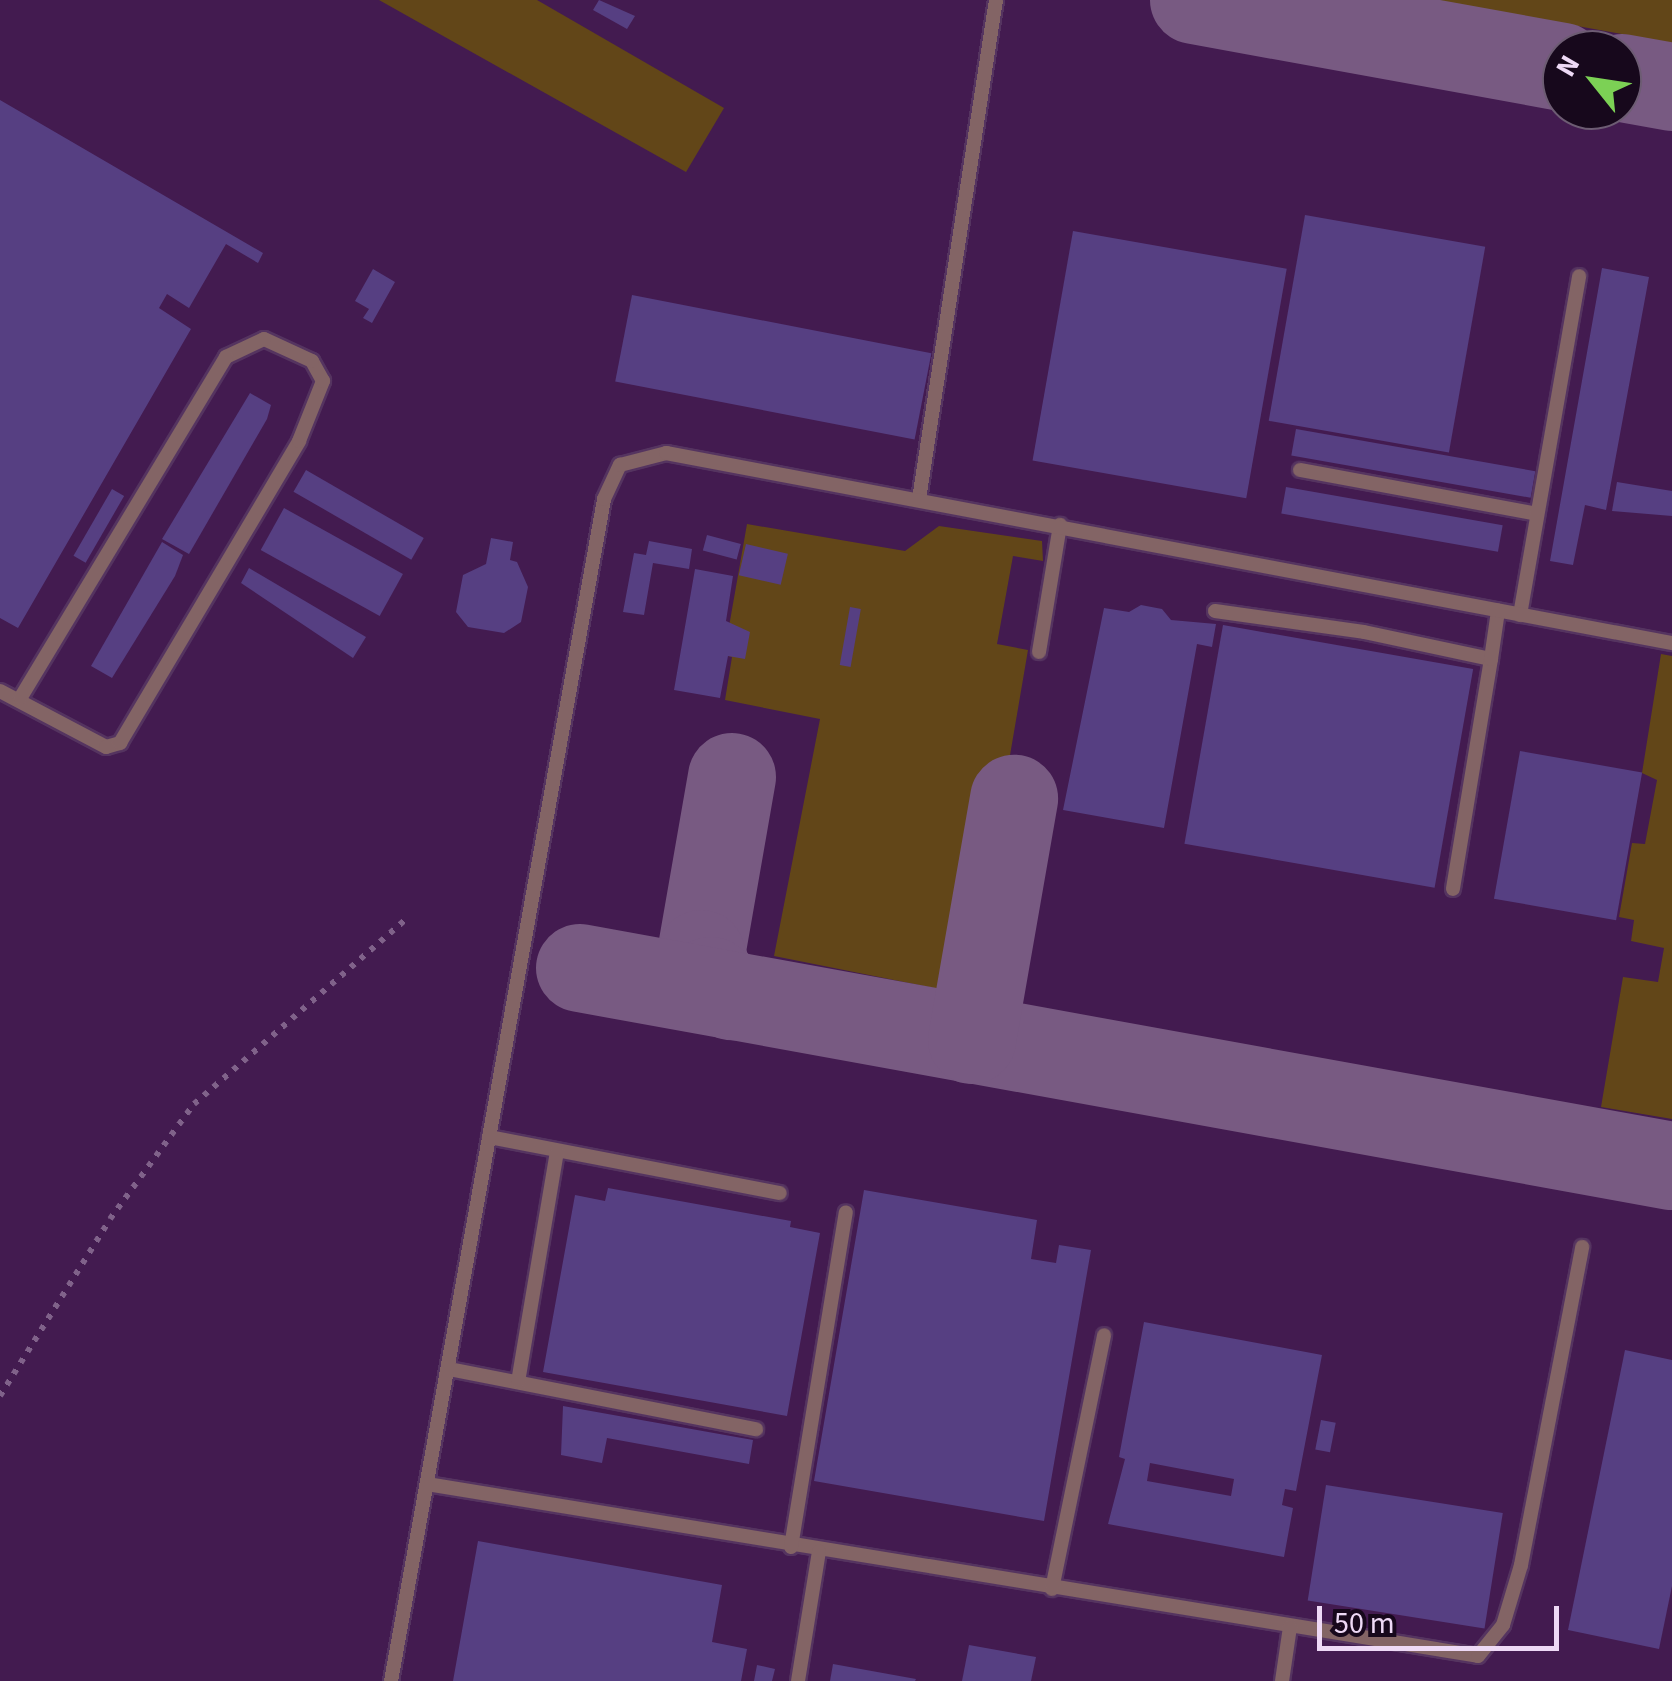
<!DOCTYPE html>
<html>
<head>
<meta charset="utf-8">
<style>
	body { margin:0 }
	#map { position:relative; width:1672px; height:1681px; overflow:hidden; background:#381543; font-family:"Source Sans 3",sans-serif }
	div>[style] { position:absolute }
	.built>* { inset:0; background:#431b50 }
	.green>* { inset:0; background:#624618 }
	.taxiway>* { height:88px; margin:-44px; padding:0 44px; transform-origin:44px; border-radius:44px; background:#785a82 }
	.building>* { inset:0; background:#563f82; transform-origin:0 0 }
	.path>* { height:6px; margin-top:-3px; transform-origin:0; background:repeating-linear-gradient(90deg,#80628a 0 5px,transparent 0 13px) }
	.roads { filter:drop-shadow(2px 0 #553460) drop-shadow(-2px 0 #553460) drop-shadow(0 2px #553460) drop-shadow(0 -2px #553460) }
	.service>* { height:14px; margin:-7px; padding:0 7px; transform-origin:7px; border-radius:7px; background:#836465 }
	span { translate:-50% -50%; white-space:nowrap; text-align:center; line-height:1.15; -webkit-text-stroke:8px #17081c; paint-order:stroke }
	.north { position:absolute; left:1542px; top:30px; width:100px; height:100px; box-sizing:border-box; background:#17081c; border:2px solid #6d5c73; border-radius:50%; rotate:300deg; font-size:28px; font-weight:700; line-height:40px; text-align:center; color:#eed9f6 }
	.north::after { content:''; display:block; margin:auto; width:35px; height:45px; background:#7cd155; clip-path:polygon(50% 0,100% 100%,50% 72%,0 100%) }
	.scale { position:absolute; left:1317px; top:1606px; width:242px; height:45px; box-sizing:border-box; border:5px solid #eed9f6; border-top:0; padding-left:12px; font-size:30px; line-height:35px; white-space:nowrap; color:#eed9f6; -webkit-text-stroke:8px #17081c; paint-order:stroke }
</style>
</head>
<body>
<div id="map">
	<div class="built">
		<i style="clip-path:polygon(evenodd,0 0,1672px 0,1672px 1681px,0 1681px,0 0,1562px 50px,1622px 50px,1622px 110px,1562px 110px,1562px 50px)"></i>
	</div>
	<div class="green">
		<i style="clip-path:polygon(379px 0,537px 0,724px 108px,686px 172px)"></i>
		<i style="clip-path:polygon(1431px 0,1672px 0,1672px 43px)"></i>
		<i style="clip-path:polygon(747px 524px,905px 551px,939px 526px,1042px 541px,1043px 561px,1013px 556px,997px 644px,1028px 650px,969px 995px,774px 956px,820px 719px,725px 700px,732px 657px,724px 655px)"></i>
		<i style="clip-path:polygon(1661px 654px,1672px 656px,1672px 1119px,1601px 1107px,1623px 977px,1658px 982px,1664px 948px,1631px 941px,1634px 920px,1619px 917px,1632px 843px,1645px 844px,1657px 780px,1642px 773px)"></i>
	</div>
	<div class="taxiway">
		<i style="left:1194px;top:0;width:374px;rotate:10.3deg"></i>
		<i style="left:1622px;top:78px;width:51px;rotate:10.2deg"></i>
		<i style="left:732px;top:777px;width:180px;rotate:99.9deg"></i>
		<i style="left:701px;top:954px;width:29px;rotate:70deg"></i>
		<i style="left:711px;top:981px;width:26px;rotate:36deg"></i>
		<i style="left:580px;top:968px;width:1110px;rotate:10.28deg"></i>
		<i style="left:972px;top:1040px;width:245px;rotate:-80.1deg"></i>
	</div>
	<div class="building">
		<i style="clip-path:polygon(599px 0,635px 16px,627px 29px,593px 10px)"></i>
		<i style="clip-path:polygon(0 100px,263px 253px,258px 263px,226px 244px,189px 308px,167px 294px,159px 308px,191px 329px,18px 628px,0 618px)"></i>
		<i style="left:1305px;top:215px;width:183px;height:209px;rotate:10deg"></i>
		<i style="left:1073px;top:231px;width:217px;height:233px;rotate:10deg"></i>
		<i style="clip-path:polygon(1602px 268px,1649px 277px,1606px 510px,1585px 505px,1573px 565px,1550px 561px)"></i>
		<i style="clip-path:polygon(373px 269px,395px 282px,372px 323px,363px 318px,369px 309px,355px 301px)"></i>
		<i style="left:632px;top:295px;width:305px;height:88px;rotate:11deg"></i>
		<i style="clip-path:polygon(250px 393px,271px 405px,267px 419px,189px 554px,162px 539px)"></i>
		<i style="left:1296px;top:429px;width:243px;height:27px;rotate:10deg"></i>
		<i style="left:306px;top:470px;width:136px;height:25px;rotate:30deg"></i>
		<i style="clip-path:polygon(1617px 482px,1672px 491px,1672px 516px,1612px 511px)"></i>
		<i style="left:1286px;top:487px;width:220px;height:27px;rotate:10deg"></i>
		<i style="left:112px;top:489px;width:14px;height:77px;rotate:30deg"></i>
		<i style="left:284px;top:508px;width:136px;height:48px;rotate:29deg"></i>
		<i style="left:707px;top:535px;width:35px;height:16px;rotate:15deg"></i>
		<i style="clip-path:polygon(491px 538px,513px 542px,510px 560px,517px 562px,528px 587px,521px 622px,504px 633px,468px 627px,456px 612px,463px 575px,486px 564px)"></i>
		<i style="clip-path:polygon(649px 541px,692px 549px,689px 569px,653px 563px,644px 615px,623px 612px,634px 553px,646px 555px)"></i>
		<i style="clip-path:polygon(162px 542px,183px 555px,175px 576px,112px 678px,91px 666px)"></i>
		<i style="left:746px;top:544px;width:43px;height:32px;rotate:13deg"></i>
		<i style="clip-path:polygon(249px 568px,366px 637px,353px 658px,241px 583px)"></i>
		<i style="clip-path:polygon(695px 569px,733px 576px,726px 621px,750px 632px,745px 659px,728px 656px,720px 698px,674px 690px)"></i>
		<i style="clip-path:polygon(1141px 605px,1162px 609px,1171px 620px,1216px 624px,1212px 647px,1197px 644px,1164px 828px,1063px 810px,1104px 608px,1129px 612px)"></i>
		<i style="left:850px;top:607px;width:11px;height:59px;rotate:10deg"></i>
		<i style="left:1223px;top:625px;width:254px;height:222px;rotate:10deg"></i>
		<i style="left:1520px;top:751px;width:124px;height:150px;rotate:10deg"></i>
		<i style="clip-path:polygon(608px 1188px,791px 1221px,790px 1227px,820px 1233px,787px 1416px,543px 1372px,575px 1195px,605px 1201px)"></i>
		<i style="clip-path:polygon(864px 1190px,1037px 1220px,1031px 1259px,1056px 1263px,1059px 1245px,1091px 1250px,1044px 1521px,814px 1481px)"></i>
		<i style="clip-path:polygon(evenodd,1144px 1322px,1322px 1355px,1296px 1491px,1285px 1489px,1282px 1505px,1293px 1508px,1284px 1557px,1108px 1524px,1125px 1459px,1119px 1457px,1144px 1322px,1150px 1463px,1234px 1479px,1231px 1496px,1147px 1481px,1150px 1463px)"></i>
		<i style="clip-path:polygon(1625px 1350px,1672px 1360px,1672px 1586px,1659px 1649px,1568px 1630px)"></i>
		<i style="clip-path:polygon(563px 1406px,753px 1440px,749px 1464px,607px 1438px,602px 1463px,561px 1455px)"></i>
		<i style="left:1321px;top:1420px;width:15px;height:30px;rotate:11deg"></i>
		<i style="left:1326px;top:1485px;width:179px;height:117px;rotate:9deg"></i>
		<i style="clip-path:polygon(478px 1541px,722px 1585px,712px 1642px,747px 1649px,741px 1681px,453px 1681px)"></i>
		<i style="clip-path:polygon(969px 1645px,1036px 1657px,1031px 1681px,962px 1681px)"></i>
		<i style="clip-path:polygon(833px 1664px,916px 1679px,915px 1681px,830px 1681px)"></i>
		<i style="clip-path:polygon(757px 1665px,775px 1669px,772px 1681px,754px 1681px)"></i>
	</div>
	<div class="path">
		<i style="left:0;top:1396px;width:208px;rotate:-58.1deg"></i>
		<i style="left:110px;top:1219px;width:142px;rotate:-53.9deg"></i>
		<i style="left:194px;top:1104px;width:280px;rotate:-41.1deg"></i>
	</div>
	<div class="roads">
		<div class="service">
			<i style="left:1300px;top:470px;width:241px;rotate:10.5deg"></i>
			<i style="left:919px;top:499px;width:505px;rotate:-81.23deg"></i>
			<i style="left:1215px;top:611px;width:150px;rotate:8deg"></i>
			<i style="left:1364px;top:632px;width:130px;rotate:12deg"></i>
			<i style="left:1491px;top:659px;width:233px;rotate:99.4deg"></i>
			<i style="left:1520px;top:615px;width:344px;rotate:-80.1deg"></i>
			<i style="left:1039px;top:652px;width:129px;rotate:-80.6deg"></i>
			<i style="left:1491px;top:659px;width:49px;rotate:-81.7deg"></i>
			<i style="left:0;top:691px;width:120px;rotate:27.8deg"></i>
			<i style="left:106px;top:747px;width:15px;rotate:-16deg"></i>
			<i style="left:120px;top:743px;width:351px;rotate:-59.3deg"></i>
			<i style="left:299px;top:441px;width:65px;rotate:-68.2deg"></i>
			<i style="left:323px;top:381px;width:23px;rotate:-119deg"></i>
			<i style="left:312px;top:361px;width:53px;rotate:-155.4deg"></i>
			<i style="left:264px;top:339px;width:42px;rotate:154.7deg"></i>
			<i style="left:226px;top:357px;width:398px;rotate:121.1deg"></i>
			<i style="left:489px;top:1137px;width:296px;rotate:10.9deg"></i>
			<i style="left:449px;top:1369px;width:313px;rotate:11.1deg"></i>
			<i style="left:518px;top:1382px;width:234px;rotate:-80.4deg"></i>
			<i style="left:427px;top:1484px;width:1065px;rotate:9.29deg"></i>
			<i style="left:1478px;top:1656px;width:40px;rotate:-51deg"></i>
			<i style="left:1503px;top:1625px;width:63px;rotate:-73.3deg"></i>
			<i style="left:1521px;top:1565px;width:324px;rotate:-79.1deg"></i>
			<i style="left:791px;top:1547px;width:339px;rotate:-80.7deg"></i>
			<i style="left:1052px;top:1589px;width:259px;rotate:-78.4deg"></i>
			<i style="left:391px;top:1681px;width:1201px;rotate:-79.78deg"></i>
			<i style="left:604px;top:499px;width:38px;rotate:-65deg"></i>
			<i style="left:620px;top:465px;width:48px;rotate:-14.6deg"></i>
			<i style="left:666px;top:453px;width:1024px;rotate:10.7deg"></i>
			<i style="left:798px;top:1681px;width:131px;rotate:-80.8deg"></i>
			<i style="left:1282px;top:1681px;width:55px;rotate:-81.6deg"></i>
		</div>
	</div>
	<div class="north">N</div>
	<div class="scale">50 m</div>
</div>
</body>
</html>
